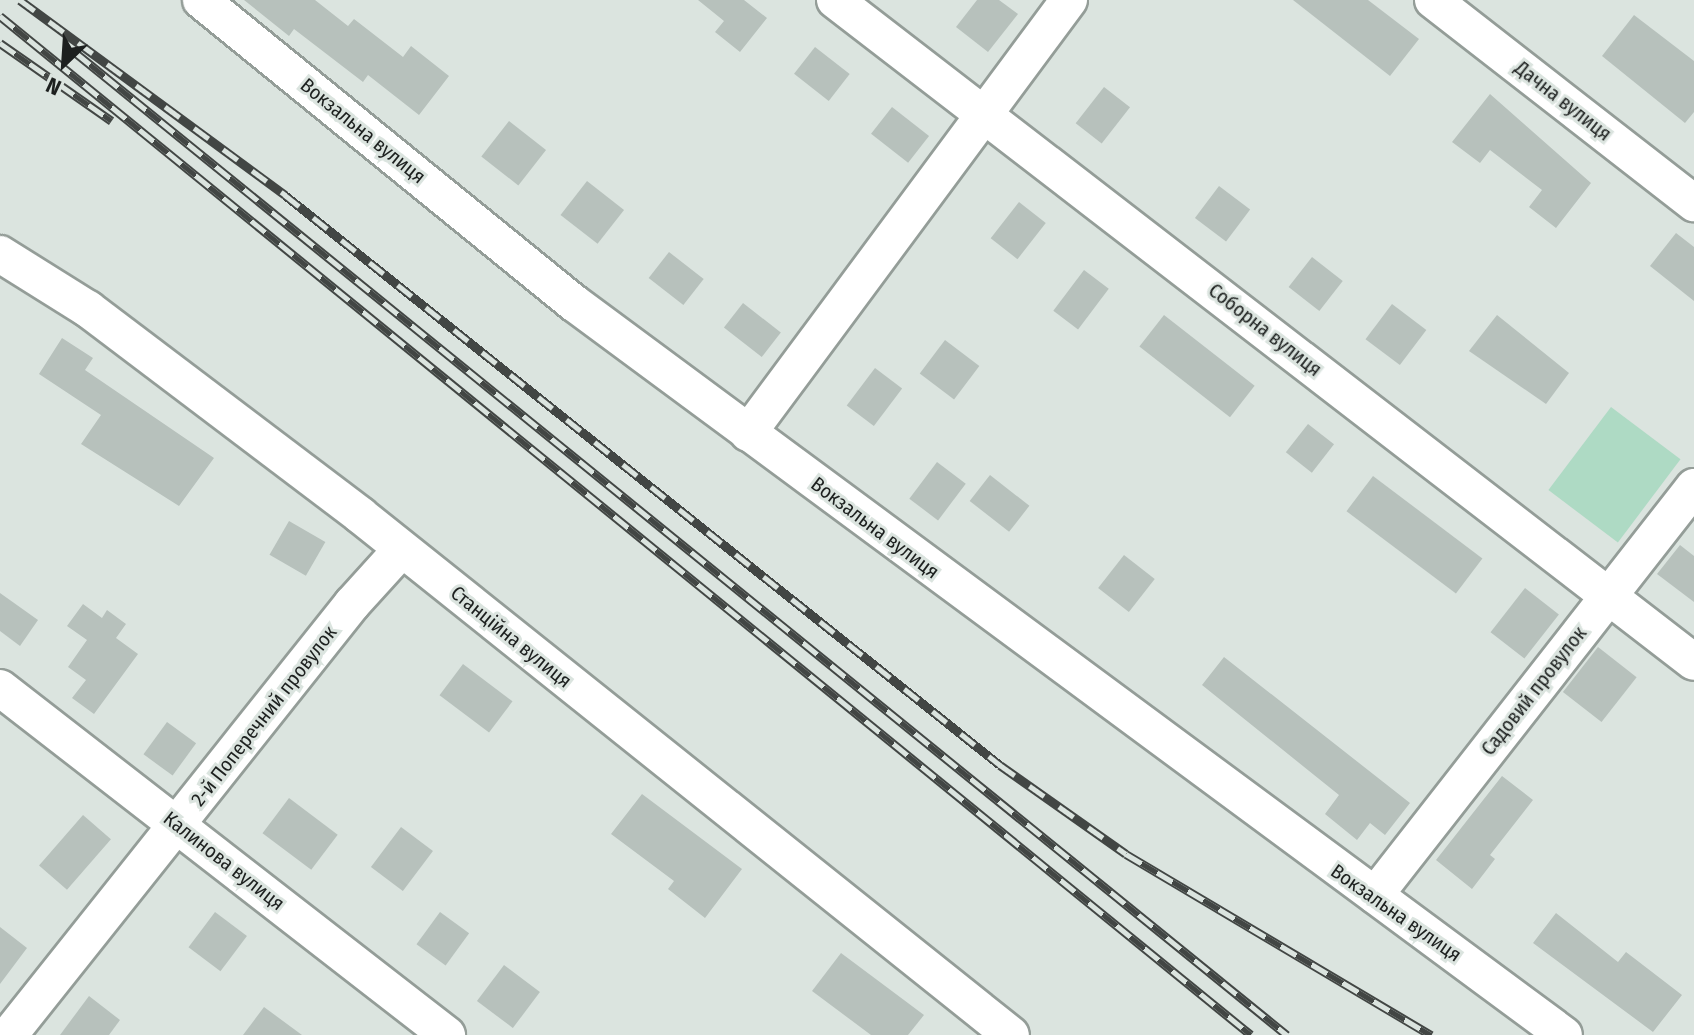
<!DOCTYPE html>
<html>
<head>
<meta charset="utf-8">
<style>
	body { margin:0 }
	#map { position:relative; width:1694px; height:1035px; overflow:hidden; background:#dbe4df; font-family:"Fira Sans Condensed",sans-serif }
	div>[style] { position:absolute }
	.green>* { inset:0; background:#aedac4; transform-origin:0 0 }
	.building>* { inset:0; background:#b7c1bc; transform-origin:0 0 }
	.roads { filter:drop-shadow(2px 0 #949d98) drop-shadow(-2px 0 #949d98) drop-shadow(0 2px #949d98) drop-shadow(0 -2px #949d98) }
	.minor>* { height:36px; margin:-18px; padding:0 18px; transform-origin:18px; border-radius:18px; background:#fff }
	.rail>* { height:9px; margin-top:-4.5px; transform-origin:0; background:repeating-linear-gradient(90deg,#dbe4df 0 18px,#424644 0 36px); box-sizing:border-box; border-block:2px solid #424644 }
	span { translate:-50% -50%; white-space:nowrap; text-align:center; line-height:1.15; -webkit-text-stroke:6px #dbe4df; paint-order:stroke }
	.street-label { font-size:20px; color:#1d201f }
	.north { position:absolute; left:24px; top:24px; width:80px; height:80px; -webkit-text-stroke:6px #dbe4df; paint-order:stroke; rotate:205deg; font-size:22px; font-weight:700; line-height:32px; text-align:center; color:#1d201f }
	.north::after { content:''; display:block; margin:auto; width:28px; height:36px; background:#1d201f; clip-path:polygon(50% 0,100% 100%,50% 72%,0 100%) }
</style>
</head>
<body>
<div id="map">
	<div class="green">
		<i style="left:1611px;top:407px;width:87px;height:104px;rotate:37deg"></i>
	</div>
	<div class="building">
		<i style="clip-path:polygon(244px 0,315px 0,348px 26px,354px 19px,403px 57px,411px 46px,449px 76px,419px 115px,368px 75px,363px 82px,294px 29px,289px 36px)"></i>
		<i style="clip-path:polygon(698px 0,744px 0,767px 18px,740px 52px,715px 32px,724px 21px)"></i>
		<i style="clip-path:polygon(977px 0,999px 0,1018px 14px,988px 52px,956px 27px)"></i>
		<i style="clip-path:polygon(1293px 0,1368px 0,1419px 39px,1390px 76px)"></i>
		<i style="clip-path:polygon(1634px 15px,1694px 61px,1694px 112px,1685px 123px,1602px 56px)"></i>
		<i style="left:815px;top:47px;width:44px;height:34px;rotate:38deg"></i>
		<i style="left:1104px;top:87px;width:33px;height:46px;rotate:38deg"></i>
		<i style="clip-path:polygon(1490px 94px,1591px 183px,1556px 228px,1529px 207px,1542px 190px,1490px 150px,1480px 163px,1452px 142px)"></i>
		<i style="left:892px;top:107px;width:47px;height:34px;rotate:38deg"></i>
		<i style="left:509px;top:121px;width:47px;height:45px;rotate:38deg"></i>
		<i style="left:587px;top:181px;width:47px;height:43px;rotate:38deg"></i>
		<i style="left:1219px;top:186px;width:39px;height:40px;rotate:37deg"></i>
		<i style="left:1019px;top:202px;width:34px;height:46px;rotate:38deg"></i>
		<i style="clip-path:polygon(1676px 233px,1694px 247px,1694px 301px,1650px 266px)"></i>
		<i style="left:669px;top:252px;width:44px;height:33px;rotate:38deg"></i>
		<i style="left:1312px;top:257px;width:39px;height:38px;rotate:38deg"></i>
		<i style="left:1084px;top:270px;width:31px;height:51px;rotate:37deg"></i>
		<i style="left:743px;top:303px;width:48px;height:31px;rotate:38deg"></i>
		<i style="left:1392px;top:304px;width:43px;height:44px;rotate:37deg"></i>
		<i style="left:1164px;top:315px;width:115px;height:40px;rotate:38deg"></i>
		<i style="clip-path:polygon(1497px 315px,1569px 373px,1546px 404px,1469px 351px)"></i>
		<i style="clip-path:polygon(62px 338px,93px 358px,85px 370px,214px 458px,179px 506px,81px 444px,101px 415px,39px 374px)"></i>
		<i style="left:945px;top:340px;width:43px;height:42px;rotate:37deg"></i>
		<i style="left:875px;top:368px;width:34px;height:47px;rotate:37deg"></i>
		<i style="left:1308px;top:424px;width:33px;height:36px;rotate:38deg"></i>
		<i style="left:937px;top:462px;width:36px;height:46px;rotate:37deg"></i>
		<i style="left:990px;top:475px;width:50px;height:33px;rotate:38deg"></i>
		<i style="left:1373px;top:476px;width:137px;height:44px;rotate:37deg"></i>
		<i style="left:289px;top:521px;width:42px;height:39px;rotate:30deg"></i>
		<i style="clip-path:polygon(1680px 545px,1694px 556px,1694px 602px,1657px 574px)"></i>
		<i style="left:1124px;top:555px;width:39px;height:42px;rotate:38deg"></i>
		<i style="left:1525px;top:588px;width:43px;height:56px;rotate:38deg"></i>
		<i style="clip-path:polygon(0 593px,38px 620px,20px 646px,0 631px)"></i>
		<i style="clip-path:polygon(83px 604px,102px 618px,107px 610px,126px 624px,116px 638px,138px 654px,94px 714px,72px 698px,86px 680px,68px 667px,87px 640px,67px 626px)"></i>
		<i style="left:1598px;top:647px;width:49px;height:57px;rotate:38deg"></i>
		<i style="clip-path:polygon(1224px 657px,1410px 803px,1385px 835px,1370px 823px,1357px 840px,1325px 814px,1339px 795px,1202px 685px)"></i>
		<i style="left:463px;top:664px;width:62px;height:39px;rotate:37deg"></i>
		<i style="left:167px;top:722px;width:36px;height:40px;rotate:36deg"></i>
		<i style="clip-path:polygon(1502px 776px,1533px 800px,1490px 855px,1495px 859px,1472px 889px,1436px 860px)"></i>
		<i style="clip-path:polygon(642px 794px,742px 869px,705px 918px,668px 889px,674px 881px,611px 834px)"></i>
		<i style="left:289px;top:798px;width:61px;height:44px;rotate:37deg"></i>
		<i style="left:83px;top:815px;width:37px;height:67px;rotate:41deg"></i>
		<i style="left:401px;top:827px;width:40px;height:50px;rotate:37deg"></i>
		<i style="left:215px;top:912px;width:40px;height:44px;rotate:37deg"></i>
		<i style="left:440px;top:912px;width:36px;height:40px;rotate:36deg"></i>
		<i style="clip-path:polygon(1556px 913px,1618px 962px,1626px 952px,1682px 995px,1653px 1032px,1533px 943px)"></i>
		<i style="clip-path:polygon(0 927px,27px 948px,0 984px)"></i>
		<i style="clip-path:polygon(841px 953px,924px 1015px,908px 1035px,871px 1035px,812px 991px)"></i>
		<i style="left:504px;top:965px;width:45px;height:45px;rotate:37deg"></i>
		<i style="clip-path:polygon(89px 996px,120px 1020px,109px 1035px,60px 1035px)"></i>
		<i style="clip-path:polygon(264px 1007px,302px 1035px,243px 1035px)"></i>
	</div>
	<div class="roads">
		<div class="minor">
			<i style="left:201px;top:0;width:481px;rotate:39.1deg"></i>
			<i style="left:574px;top:303px;width:1231px;rotate:36.48deg"></i>
			<i style="left:835px;top:0;width:1084px;rotate:37.62deg"></i>
			<i style="left:1433px;top:0;width:331px;rotate:37.9deg"></i>
			<i style="left:0;top:254px;width:104px;rotate:32deg"></i>
			<i style="left:88px;top:309px;width:341px;rotate:37.1deg"></i>
			<i style="left:360px;top:515px;width:833px;rotate:38.62deg"></i>
			<i style="left:748px;top:433px;width:539px;rotate:-53.45deg"></i>
			<i style="left:0;top:688px;width:566px;rotate:37.82deg"></i>
			<i style="left:1375px;top:895px;width:518px;rotate:-51.98deg"></i>
			<i style="left:9px;top:1035px;width:551px;rotate:-51.49deg"></i>
			<i style="left:352px;top:604px;width:73px;rotate:-47.8deg"></i>
		</div>
	</div>
	<div class="rail">
		<i style="left:20px;top:0;width:329px;rotate:36.3deg"></i>
		<i style="left:285px;top:195px;width:914px;rotate:38.56deg"></i>
		<i style="left:1000px;top:765px;width:154px;rotate:35.2deg"></i>
		<i style="left:1126px;top:854px;width:355px;rotate:30.7deg"></i>
		<i style="left:0;top:16px;width:1613px;rotate:39.16deg"></i>
		<i style="left:0;top:43px;width:136px;rotate:34.9deg"></i>
		<i style="left:76px;top:53px;width:1559px;rotate:39.04deg"></i>
	</div>
	<div class="street-label">
		<span style="left:1563px;top:101px;rotate:38deg">Дачна вулиця</span>
		<span style="left:363px;top:131px;rotate:39deg">Вокзальна вулиця</span>
		<span style="left:1265px;top:330px;rotate:38deg">Соборна вулиця</span>
		<span style="left:875px;top:528px;rotate:37deg">Вокзальна вулиця</span>
		<span style="left:511px;top:637px;rotate:39deg">Станційна вулиця</span>
		<span style="left:1534px;top:691px;rotate:-52deg">Садовий провулок</span>
		<span style="left:264px;top:716px;rotate:-52deg">2-й Поперечний провулок</span>
		<span style="left:224px;top:861px;rotate:38deg">Калинова вулиця</span>
		<span style="left:1396px;top:913px;rotate:35deg">Вокзальна вулиця</span>
	</div>
	<div class="north">N</div>
</div>
</body>
</html>
